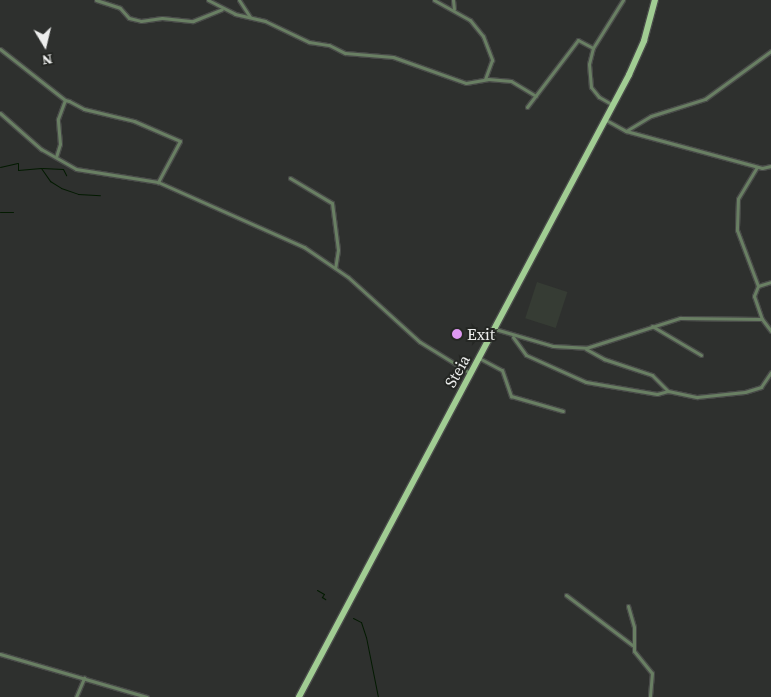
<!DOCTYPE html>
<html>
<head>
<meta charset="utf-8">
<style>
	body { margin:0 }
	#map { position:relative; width:771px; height:697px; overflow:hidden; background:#2e302e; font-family:"Source Serif 4",serif }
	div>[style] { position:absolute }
	.built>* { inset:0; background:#363c34; transform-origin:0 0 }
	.stream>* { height:1px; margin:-0.5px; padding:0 0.5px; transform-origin:0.5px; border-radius:0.5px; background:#031a00 }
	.roads { filter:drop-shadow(1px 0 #494b49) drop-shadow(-1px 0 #494b49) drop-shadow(0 1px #494b49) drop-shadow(0 -1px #494b49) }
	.street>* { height:3px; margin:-1.5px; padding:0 1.5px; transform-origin:1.5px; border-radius:1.5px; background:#697f63 }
	.primary>* { height:5.5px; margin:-2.75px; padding:0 2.75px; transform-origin:2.75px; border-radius:2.75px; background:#a1cd93 }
	.dots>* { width:14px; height:14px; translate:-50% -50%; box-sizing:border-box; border:2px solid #252724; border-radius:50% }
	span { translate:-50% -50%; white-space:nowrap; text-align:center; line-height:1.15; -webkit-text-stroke:4px #252724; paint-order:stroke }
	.poi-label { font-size:16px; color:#edeeed }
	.left { translate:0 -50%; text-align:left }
	.street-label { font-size:16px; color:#edeeed }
	.north { position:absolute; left:20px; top:20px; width:50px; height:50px; -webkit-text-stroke:4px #252724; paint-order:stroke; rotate:171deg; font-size:14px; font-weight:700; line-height:20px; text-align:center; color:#edeeed }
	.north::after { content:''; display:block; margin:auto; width:18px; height:22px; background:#edeeed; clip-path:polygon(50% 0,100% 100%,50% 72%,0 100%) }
</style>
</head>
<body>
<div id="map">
	<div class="built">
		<i style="left:537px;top:282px;width:32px;height:38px;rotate:18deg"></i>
	</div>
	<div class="stream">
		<i style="left:0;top:167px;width:18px;rotate:-13deg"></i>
		<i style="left:18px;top:163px;width:7px;rotate:90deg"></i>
		<i style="left:18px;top:170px;width:23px;rotate:-5deg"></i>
		<i style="left:41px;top:168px;width:16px;rotate:55deg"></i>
		<i style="left:50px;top:181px;width:13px;rotate:32deg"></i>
		<i style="left:61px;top:188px;width:18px;rotate:19deg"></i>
		<i style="left:78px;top:194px;width:22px;rotate:3deg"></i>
		<i style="left:42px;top:168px;width:21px;rotate:3deg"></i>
		<i style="left:63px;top:169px;width:7px;rotate:63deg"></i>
		<i style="left:0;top:212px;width:13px"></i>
		<i style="left:317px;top:590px;width:8px;rotate:30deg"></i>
		<i style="left:324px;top:594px;width:4px;rotate:124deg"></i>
		<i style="left:322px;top:597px;width:4px;rotate:34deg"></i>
		<i style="left:353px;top:618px;width:9px;rotate:27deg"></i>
		<i style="left:361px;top:622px;width:16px;rotate:72deg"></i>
		<i style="left:366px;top:637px;width:61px;rotate:78.7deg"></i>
	</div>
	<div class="roads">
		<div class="street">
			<i style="left:96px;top:0;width:25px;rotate:18deg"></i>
			<i style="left:120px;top:8px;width:13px;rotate:48deg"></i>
			<i style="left:129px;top:18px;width:12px;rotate:14deg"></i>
			<i style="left:141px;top:21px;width:21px;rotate:-8deg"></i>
			<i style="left:162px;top:18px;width:31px;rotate:6deg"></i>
			<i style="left:193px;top:21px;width:31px;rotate:-22deg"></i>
			<i style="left:208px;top:0;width:30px;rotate:27deg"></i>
			<i style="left:235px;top:14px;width:31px;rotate:13deg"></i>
			<i style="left:265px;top:21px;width:49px;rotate:25.5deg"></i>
			<i style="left:309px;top:42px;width:20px;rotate:9deg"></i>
			<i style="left:329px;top:45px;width:18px;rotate:27deg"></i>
			<i style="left:345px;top:53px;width:48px;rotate:4.8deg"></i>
			<i style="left:393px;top:57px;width:77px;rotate:19.6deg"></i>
			<i style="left:466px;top:83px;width:22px;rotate:-10deg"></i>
			<i style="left:488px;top:79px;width:23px;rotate:5deg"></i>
			<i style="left:511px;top:81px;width:29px;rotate:31deg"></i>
			<i style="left:239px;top:0;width:20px;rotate:57deg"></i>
			<i style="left:434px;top:0;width:41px;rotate:29.1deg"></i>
			<i style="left:470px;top:20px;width:21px;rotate:51deg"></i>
			<i style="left:483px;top:36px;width:26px;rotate:69deg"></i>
			<i style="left:492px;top:60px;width:20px;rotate:110deg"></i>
			<i style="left:453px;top:0;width:9px;rotate:84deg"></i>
			<i style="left:0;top:49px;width:83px;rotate:38.1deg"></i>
			<i style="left:613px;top:105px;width:16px;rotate:-150deg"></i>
			<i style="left:599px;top:97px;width:13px;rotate:-129deg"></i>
			<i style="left:591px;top:87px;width:23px;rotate:-95deg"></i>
			<i style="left:589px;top:64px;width:16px;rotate:-76deg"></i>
			<i style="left:593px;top:48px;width:57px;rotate:-58deg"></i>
			<i style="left:527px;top:107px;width:84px;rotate:-52.7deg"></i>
			<i style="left:578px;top:40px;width:17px;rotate:28deg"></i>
			<i style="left:0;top:113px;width:55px;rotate:41.3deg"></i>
			<i style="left:41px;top:149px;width:40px;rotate:29.7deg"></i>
			<i style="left:76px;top:169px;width:83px;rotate:9deg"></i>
			<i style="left:158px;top:182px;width:160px;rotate:24deg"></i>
			<i style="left:304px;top:247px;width:53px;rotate:34.3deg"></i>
			<i style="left:348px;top:277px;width:97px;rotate:42.1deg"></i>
			<i style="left:420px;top:342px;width:59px;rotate:31.8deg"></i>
			<i style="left:606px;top:120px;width:23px;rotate:29deg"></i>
			<i style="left:626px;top:131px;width:141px;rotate:15.2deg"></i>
			<i style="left:762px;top:168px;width:9px;rotate:-13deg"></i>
			<i style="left:626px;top:131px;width:29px;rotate:-31deg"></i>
			<i style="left:651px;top:116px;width:57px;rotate:-17.5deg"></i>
			<i style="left:705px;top:99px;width:82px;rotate:-36deg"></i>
			<i style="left:56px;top:157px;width:14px;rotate:-73deg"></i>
			<i style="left:60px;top:144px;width:25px;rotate:-95deg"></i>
			<i style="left:58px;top:119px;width:20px;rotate:-70deg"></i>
			<i style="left:65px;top:100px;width:4px;rotate:14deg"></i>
			<i style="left:69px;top:101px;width:17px;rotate:28deg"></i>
			<i style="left:84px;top:109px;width:51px;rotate:13.5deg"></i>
			<i style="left:134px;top:121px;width:50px;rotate:23.5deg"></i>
			<i style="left:180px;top:141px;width:47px;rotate:118.2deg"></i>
			<i style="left:757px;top:167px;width:37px;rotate:121deg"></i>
			<i style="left:738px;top:199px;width:31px;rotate:92deg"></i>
			<i style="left:737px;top:230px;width:60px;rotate:69.4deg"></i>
			<i style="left:758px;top:286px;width:11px;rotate:112deg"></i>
			<i style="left:754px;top:296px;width:24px;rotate:71deg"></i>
			<i style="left:290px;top:178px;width:49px;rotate:30.8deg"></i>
			<i style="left:332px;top:203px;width:47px;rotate:82.7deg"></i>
			<i style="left:338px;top:250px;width:18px;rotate:99deg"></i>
			<i style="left:758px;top:286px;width:14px;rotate:-17deg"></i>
			<i style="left:652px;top:326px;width:57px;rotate:30.6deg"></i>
			<i style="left:495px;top:329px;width:60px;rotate:16.3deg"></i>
			<i style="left:553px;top:346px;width:33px;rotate:3deg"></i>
			<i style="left:586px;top:348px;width:99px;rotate:-17.7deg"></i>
			<i style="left:680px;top:318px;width:82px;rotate:0.7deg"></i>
			<i style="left:762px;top:319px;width:15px;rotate:53deg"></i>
			<i style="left:513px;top:337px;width:22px;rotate:54deg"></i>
			<i style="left:526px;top:355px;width:66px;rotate:24.2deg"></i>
			<i style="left:586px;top:382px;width:72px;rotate:9.6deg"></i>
			<i style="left:657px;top:394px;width:11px;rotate:-15deg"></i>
			<i style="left:668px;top:391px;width:30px;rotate:12deg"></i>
			<i style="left:697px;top:397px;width:48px;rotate:-5.9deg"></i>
			<i style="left:745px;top:392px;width:17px;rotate:-17deg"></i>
			<i style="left:761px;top:387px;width:18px;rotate:-56deg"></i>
			<i style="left:586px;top:349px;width:21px;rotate:29deg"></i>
			<i style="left:604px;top:359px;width:51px;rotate:18.4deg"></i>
			<i style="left:652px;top:375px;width:23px;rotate:45deg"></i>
			<i style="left:479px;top:358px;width:26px;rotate:28deg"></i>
			<i style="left:502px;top:370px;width:28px;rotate:71deg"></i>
			<i style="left:511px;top:396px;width:54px;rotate:16.1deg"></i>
			<i style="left:566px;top:595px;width:83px;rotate:37.1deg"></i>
			<i style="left:628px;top:606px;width:22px;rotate:74deg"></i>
			<i style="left:634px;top:627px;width:24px;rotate:90deg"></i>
			<i style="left:634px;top:651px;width:28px;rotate:51deg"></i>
			<i style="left:652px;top:673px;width:24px;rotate:95deg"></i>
			<i style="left:0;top:654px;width:153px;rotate:16.3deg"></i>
			<i style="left:76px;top:697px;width:21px;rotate:-67deg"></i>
		</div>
		<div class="primary">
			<i style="left:299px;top:697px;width:704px;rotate:-62.05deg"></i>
			<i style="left:629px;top:75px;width:37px;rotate:-66deg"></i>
			<i style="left:644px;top:41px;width:42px;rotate:-75deg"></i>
		</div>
	</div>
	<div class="dots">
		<i style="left:457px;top:334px;background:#de98f2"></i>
	</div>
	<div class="poi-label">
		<span class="left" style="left:467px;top:334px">Exit</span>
	</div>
	<div class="street-label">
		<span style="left:457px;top:371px;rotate:-61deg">Steia</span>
	</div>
	<div class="north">N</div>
</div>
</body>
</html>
